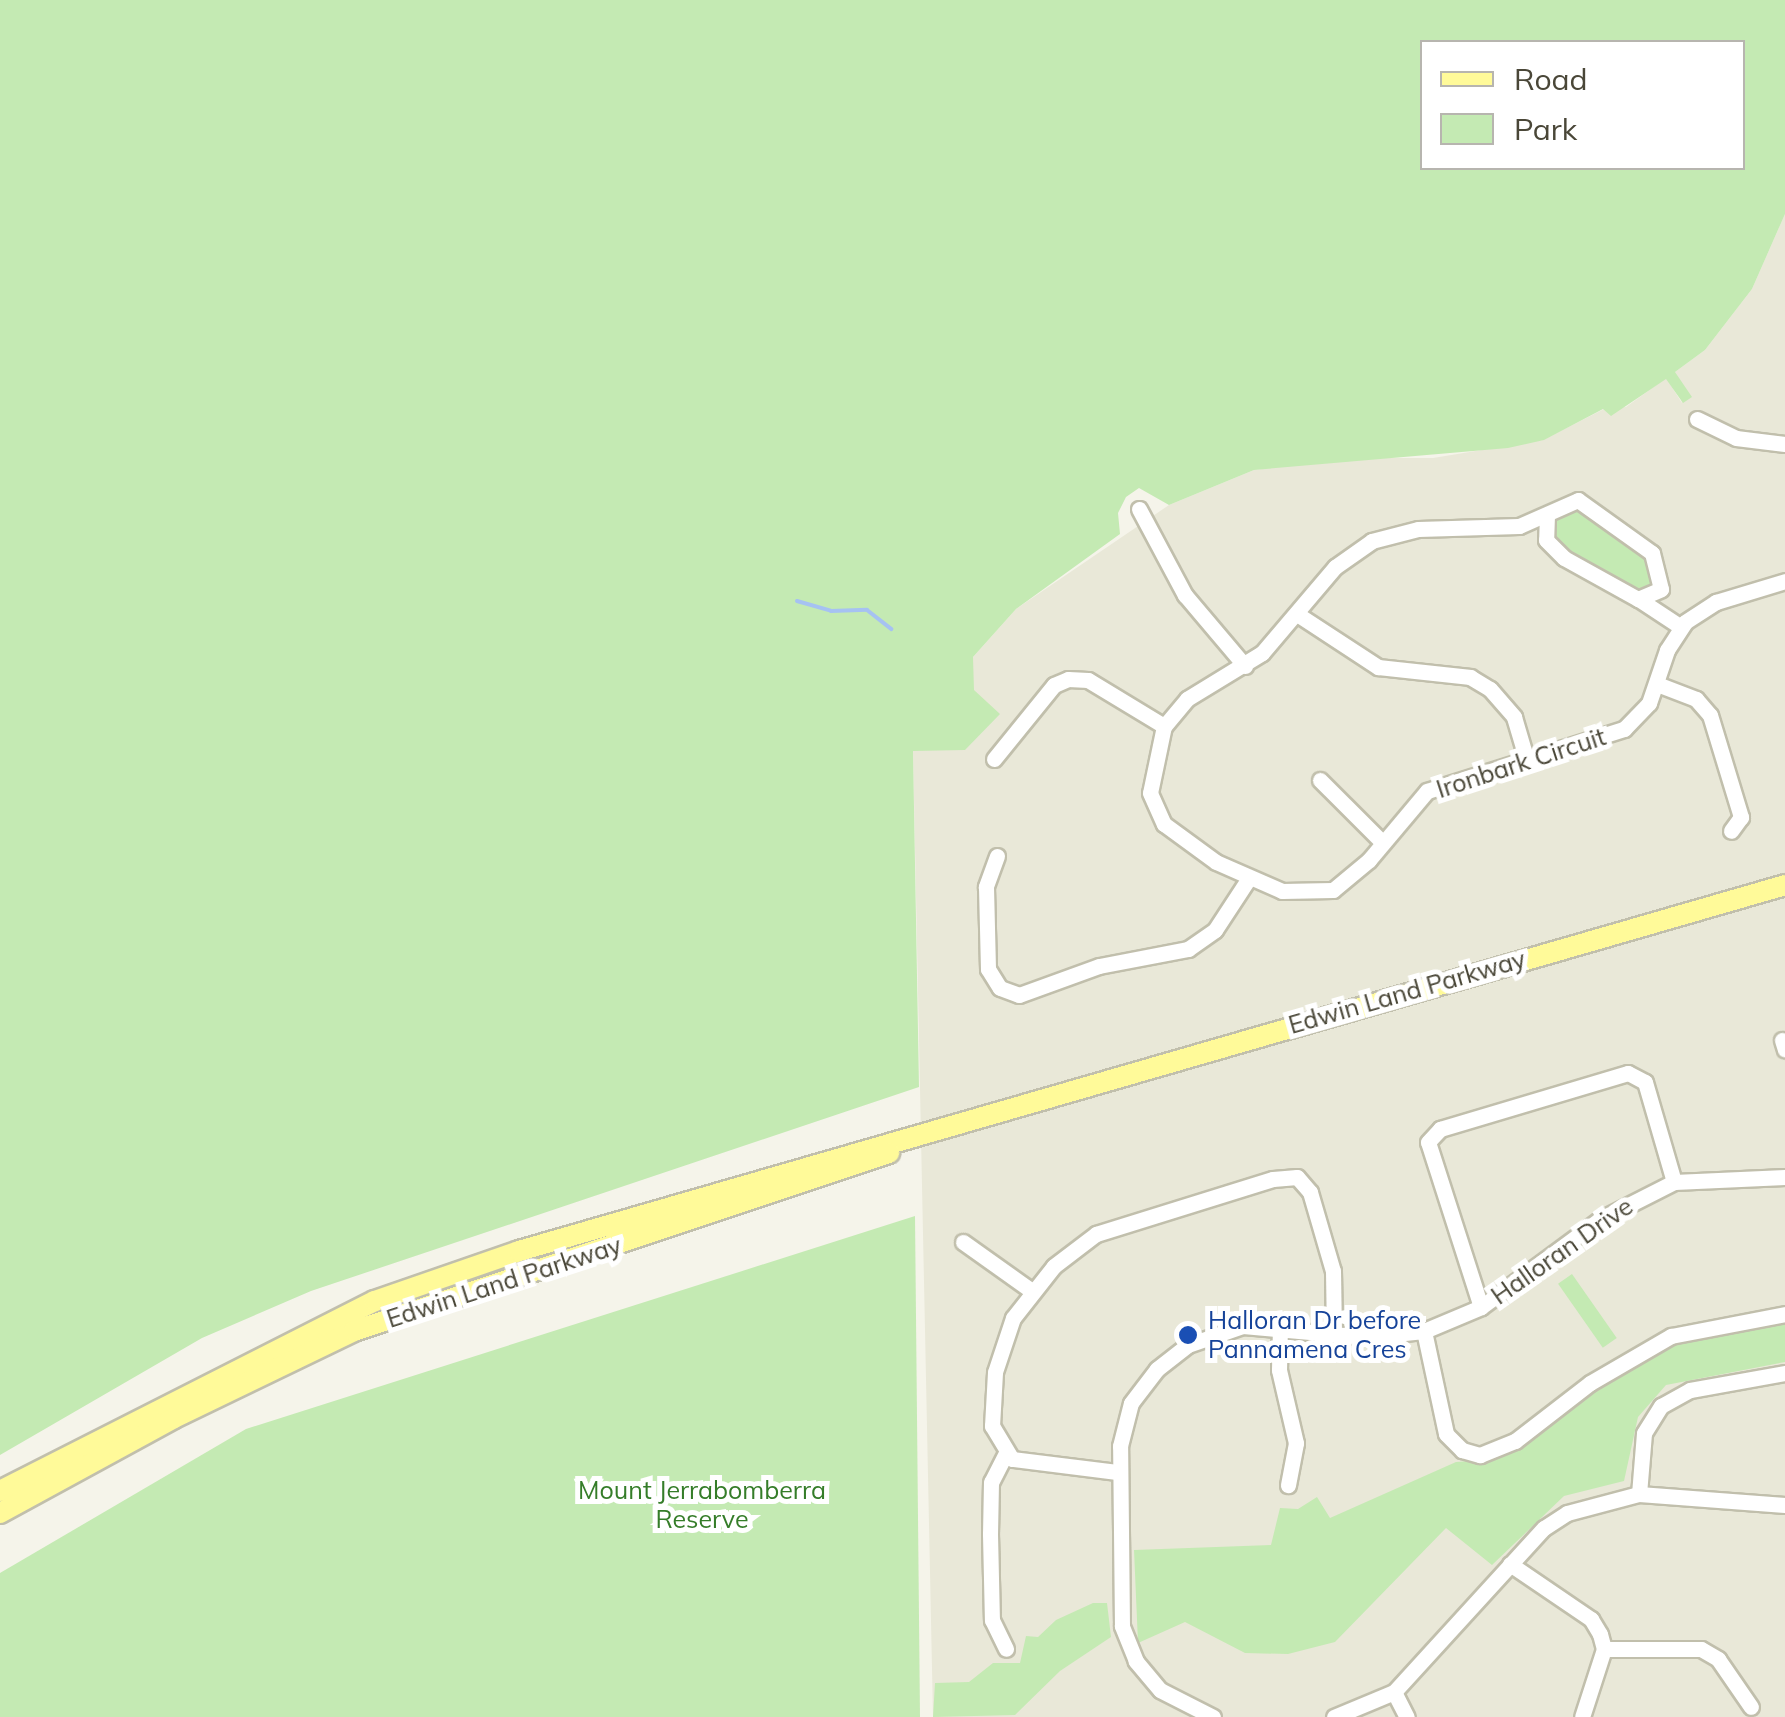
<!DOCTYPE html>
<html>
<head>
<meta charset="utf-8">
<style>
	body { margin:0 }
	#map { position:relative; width:1785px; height:1717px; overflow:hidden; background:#f5f4ea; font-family:Mulish,sans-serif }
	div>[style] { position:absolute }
	.residential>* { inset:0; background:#e9e8d8 }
	.green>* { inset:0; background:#c4eab3; transform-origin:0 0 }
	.stream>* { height:4px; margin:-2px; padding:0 2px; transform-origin:2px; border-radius:2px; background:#a6c2f2 }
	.roads { filter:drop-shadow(2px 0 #c1bfac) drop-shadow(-2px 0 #c1bfac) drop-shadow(0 2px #c1bfac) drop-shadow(0 -2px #c1bfac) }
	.minor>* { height:15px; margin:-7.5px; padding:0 7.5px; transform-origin:7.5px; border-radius:7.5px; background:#fff }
	.major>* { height:20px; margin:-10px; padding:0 10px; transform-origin:10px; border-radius:10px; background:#fffa99 }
	.dots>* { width:28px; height:28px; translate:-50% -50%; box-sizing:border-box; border:5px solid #fff; border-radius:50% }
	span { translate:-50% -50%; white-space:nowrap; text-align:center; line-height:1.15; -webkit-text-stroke:10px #fff; paint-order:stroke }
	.street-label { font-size:25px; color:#4a4738 }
	.transit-label { font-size:25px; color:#164399 }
	.left { translate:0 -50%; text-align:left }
	.park-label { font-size:25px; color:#357d29 }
	.legend { position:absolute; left:1420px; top:40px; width:325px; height:130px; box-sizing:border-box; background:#fff; border:2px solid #b7b5af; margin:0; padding:12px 18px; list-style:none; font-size:30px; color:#4a4738 }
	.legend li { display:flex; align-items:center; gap:20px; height:50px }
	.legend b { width:50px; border:2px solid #b7b5af }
</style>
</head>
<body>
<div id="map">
	<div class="residential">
		<i style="clip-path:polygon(1785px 214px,1785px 1717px,933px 1717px,913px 750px,965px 750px,973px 657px,1016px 609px,1169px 505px,1254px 470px,1349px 458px,1433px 458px,1543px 440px,1604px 409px,1626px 407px,1666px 378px,1682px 403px,1675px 372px,1705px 350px,1752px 289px)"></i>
	</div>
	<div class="green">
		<i style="clip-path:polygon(evenodd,0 0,1785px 0,1785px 214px,1752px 289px,1705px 350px,1675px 372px,1692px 397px,1683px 403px,1666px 379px,1611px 416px,1603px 409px,1544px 440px,1508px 448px,1254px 470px,1169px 505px,1139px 488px,1126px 497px,1118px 513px,1120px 534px,1016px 609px,973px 657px,974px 690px,1000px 714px,965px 750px,913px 751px,919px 1087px,311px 1291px,202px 1338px,0 1455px,0 0,1422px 42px,1742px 42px,1742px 168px,1422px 168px,1422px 42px)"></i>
		<i style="clip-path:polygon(1574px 504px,1647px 554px,1655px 588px,1640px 595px,1554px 543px,1553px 515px)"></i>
		<i style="clip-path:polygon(915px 1216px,920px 1717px,0 1717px,0 1573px,246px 1429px)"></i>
		<i style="left:1572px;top:1274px;width:78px;height:17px;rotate:55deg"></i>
		<i style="clip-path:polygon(1785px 1323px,1785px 1362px,1666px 1385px,1638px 1417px,1624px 1481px,1564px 1496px,1492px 1565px,1446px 1528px,1335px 1642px,1288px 1654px,1245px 1653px,1185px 1622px,1138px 1643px,1134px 1550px,1271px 1545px,1280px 1508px,1298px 1509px,1317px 1497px,1330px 1518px,1456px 1462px,1497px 1459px,1627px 1367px,1703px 1329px)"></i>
		<i style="clip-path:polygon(1093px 1603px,1107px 1603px,1111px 1637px,1060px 1671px,1015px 1715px,933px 1717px,935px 1683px,969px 1682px,993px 1663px,1020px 1663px,1026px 1636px,1038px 1637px,1056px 1620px)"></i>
	</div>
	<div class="stream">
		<i style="left:797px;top:601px;width:35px;rotate:16deg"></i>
		<i style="left:831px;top:611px;width:36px;rotate:-2deg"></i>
		<i style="left:867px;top:610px;width:31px;rotate:38deg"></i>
	</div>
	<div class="roads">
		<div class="minor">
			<i style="left:1697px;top:419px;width:43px;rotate:26deg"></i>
			<i style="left:1736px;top:438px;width:49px;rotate:7deg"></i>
			<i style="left:1139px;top:509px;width:98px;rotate:61.9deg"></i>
			<i style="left:1185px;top:595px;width:93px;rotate:49.8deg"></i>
			<i style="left:1547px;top:515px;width:25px;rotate:92deg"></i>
			<i style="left:1546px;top:540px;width:25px;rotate:45deg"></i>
			<i style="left:1564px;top:558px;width:85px;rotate:29deg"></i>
			<i style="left:1638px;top:599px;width:25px;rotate:-23deg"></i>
			<i style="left:1661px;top:589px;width:37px;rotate:-104deg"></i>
			<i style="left:1652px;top:553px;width:91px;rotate:-144.4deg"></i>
			<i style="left:1578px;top:500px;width:64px;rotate:156.2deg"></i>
			<i style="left:1519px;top:526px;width:101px;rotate:178.3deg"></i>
			<i style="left:1418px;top:529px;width:48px;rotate:165.4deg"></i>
			<i style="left:1372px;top:541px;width:45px;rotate:144.9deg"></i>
			<i style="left:1335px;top:567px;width:113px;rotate:130.3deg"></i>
			<i style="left:1262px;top:653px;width:88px;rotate:148.5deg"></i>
			<i style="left:1187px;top:699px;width:35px;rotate:130deg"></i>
			<i style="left:1164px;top:726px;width:68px;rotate:101.8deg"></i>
			<i style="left:1150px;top:793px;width:34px;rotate:66deg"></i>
			<i style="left:1164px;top:824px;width:64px;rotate:36.2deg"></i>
			<i style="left:1216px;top:862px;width:72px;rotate:23.7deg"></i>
			<i style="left:1282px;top:891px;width:51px;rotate:-1.1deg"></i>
			<i style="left:1333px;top:890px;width:47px;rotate:-39.8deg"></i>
			<i style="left:1369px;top:860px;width:90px;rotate:-50deg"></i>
			<i style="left:1427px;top:791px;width:207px;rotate:-17.5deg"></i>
			<i style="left:1624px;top:729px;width:36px;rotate:-46deg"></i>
			<i style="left:1649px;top:703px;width:56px;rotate:-71.2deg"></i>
			<i style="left:1667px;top:650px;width:33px;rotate:-57deg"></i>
			<i style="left:1685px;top:622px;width:37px;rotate:-33deg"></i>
			<i style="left:1716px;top:602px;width:72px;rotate:-16.9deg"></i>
			<i style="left:1640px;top:600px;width:49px;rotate:33.4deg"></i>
			<i style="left:1297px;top:614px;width:97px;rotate:33.2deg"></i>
			<i style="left:1378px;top:667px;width:93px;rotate:6.2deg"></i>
			<i style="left:1470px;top:677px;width:23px;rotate:31deg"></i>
			<i style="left:1490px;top:689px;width:37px;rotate:49deg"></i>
			<i style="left:1514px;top:717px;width:46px;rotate:73.5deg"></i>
			<i style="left:1657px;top:684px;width:42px;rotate:21deg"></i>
			<i style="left:1696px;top:699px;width:21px;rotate:49deg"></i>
			<i style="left:1710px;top:715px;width:107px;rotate:73.1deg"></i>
			<i style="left:1741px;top:817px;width:17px;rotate:126deg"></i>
			<i style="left:994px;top:759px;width:95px;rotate:-51deg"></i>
			<i style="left:1054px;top:685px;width:15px;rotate:-23deg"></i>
			<i style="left:1068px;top:679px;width:20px;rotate:3deg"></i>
			<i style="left:1088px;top:680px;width:89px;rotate:31.2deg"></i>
			<i style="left:1320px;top:780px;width:88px;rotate:45deg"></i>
			<i style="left:997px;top:856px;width:33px;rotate:110deg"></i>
			<i style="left:986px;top:887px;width:82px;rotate:88.6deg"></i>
			<i style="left:988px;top:969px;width:22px;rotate:58deg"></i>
			<i style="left:1000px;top:988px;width:20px;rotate:20deg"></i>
			<i style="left:1019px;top:995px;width:85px;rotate:-19.9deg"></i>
			<i style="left:1099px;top:966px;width:91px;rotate:-10.8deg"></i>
			<i style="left:1188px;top:949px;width:33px;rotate:-35deg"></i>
			<i style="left:1215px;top:930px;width:62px;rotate:-56.8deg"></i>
			<i style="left:1782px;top:1040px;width:10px;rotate:73deg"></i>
			<i style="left:963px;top:1242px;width:85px;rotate:35.4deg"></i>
			<i style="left:1481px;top:1307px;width:173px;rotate:-107.8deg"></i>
			<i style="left:1428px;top:1142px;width:18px;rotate:-47deg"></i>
			<i style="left:1440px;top:1129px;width:196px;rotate:-16.6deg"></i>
			<i style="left:1628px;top:1073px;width:19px;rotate:28deg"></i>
			<i style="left:1645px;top:1082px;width:104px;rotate:73.8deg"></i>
			<i style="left:1280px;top:1326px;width:44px;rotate:91.3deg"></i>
			<i style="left:1279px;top:1370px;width:75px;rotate:76.9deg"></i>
			<i style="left:1296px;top:1443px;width:43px;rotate:100.8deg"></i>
			<i style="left:1424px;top:1331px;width:105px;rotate:77.9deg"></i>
			<i style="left:1446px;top:1434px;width:23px;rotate:45deg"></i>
			<i style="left:1462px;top:1450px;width:19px;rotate:16deg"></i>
			<i style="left:1480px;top:1455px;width:38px;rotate:-22deg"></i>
			<i style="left:1515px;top:1441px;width:95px;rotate:-37.7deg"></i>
			<i style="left:1590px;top:1383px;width:94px;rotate:-30.1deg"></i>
			<i style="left:1671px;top:1336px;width:116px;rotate:-10.9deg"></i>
			<i style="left:1005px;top:1455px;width:30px;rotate:117deg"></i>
			<i style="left:991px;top:1482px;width:52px;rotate:91.1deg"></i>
			<i style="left:990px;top:1534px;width:86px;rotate:88.7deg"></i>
			<i style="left:992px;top:1620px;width:32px;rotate:64deg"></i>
			<i style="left:1117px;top:1472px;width:106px;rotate:-172.9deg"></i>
			<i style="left:1012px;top:1459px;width:39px;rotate:-121deg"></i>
			<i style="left:992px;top:1426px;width:54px;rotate:-86.8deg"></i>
			<i style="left:995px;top:1372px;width:57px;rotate:-71.6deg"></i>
			<i style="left:1013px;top:1318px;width:66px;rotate:-51.7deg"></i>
			<i style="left:1054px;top:1266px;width:53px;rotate:-37.3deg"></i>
			<i style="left:1096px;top:1234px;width:185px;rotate:-17.3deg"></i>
			<i style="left:1273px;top:1179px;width:24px;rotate:-5deg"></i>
			<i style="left:1297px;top:1177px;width:20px;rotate:49deg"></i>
			<i style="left:1310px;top:1192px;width:82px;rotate:73.8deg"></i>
			<i style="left:1333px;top:1271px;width:61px;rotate:89.1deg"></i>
			<i style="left:1639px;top:1494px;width:61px;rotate:-85.3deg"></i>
			<i style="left:1644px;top:1433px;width:32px;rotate:-58deg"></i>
			<i style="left:1661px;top:1406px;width:33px;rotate:-29deg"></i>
			<i style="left:1690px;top:1390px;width:97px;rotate:-10.1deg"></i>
			<i style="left:1510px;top:1564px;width:98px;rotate:34.2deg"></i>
			<i style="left:1591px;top:1619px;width:17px;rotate:59deg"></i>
			<i style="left:1600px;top:1634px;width:16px;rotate:75deg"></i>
			<i style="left:1604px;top:1649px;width:71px;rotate:107.9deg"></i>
			<i style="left:1604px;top:1649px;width:97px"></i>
			<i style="left:1701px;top:1649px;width:20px;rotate:30deg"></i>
			<i style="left:1718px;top:1659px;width:58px;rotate:55.5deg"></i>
			<i style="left:1394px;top:1692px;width:28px;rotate:63deg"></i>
			<i style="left:1213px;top:1717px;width:59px;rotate:-153deg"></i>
			<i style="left:1160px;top:1690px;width:38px;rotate:-130deg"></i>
			<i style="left:1136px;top:1661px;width:38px;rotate:-112deg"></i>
			<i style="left:1122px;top:1626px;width:180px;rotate:-90.6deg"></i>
			<i style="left:1120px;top:1446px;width:44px;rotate:-75.7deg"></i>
			<i style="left:1131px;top:1403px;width:43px;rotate:-52.6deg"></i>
			<i style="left:1157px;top:1369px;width:39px;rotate:-38deg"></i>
			<i style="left:1188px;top:1345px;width:58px;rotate:-19.1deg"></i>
			<i style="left:1243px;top:1326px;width:123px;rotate:5.1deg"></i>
			<i style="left:1366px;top:1337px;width:58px;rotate:-5.9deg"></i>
			<i style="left:1424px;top:1331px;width:62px;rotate:-22.8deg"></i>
			<i style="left:1481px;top:1307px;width:147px;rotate:-36.4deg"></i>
			<i style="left:1599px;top:1220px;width:84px;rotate:-26.9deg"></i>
			<i style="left:1674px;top:1182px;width:111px;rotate:-2.6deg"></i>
			<i style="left:1334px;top:1717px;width:65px;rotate:-22.6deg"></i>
			<i style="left:1394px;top:1692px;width:222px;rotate:-47.6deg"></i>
			<i style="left:1544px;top:1528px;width:27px;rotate:-33deg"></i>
			<i style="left:1567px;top:1513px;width:74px;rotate:-14.8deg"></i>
			<i style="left:1639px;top:1494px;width:146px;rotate:4.3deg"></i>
		</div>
		<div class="major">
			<i style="left:0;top:1491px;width:420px;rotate:-26.9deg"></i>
			<i style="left:375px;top:1301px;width:152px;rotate:-19.1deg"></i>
			<i style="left:519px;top:1251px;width:1318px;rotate:-16.12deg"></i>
			<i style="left:0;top:1513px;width:198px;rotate:-28.6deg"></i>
			<i style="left:174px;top:1418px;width:200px;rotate:-25.8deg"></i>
			<i style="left:354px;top:1331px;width:564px;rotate:-18.4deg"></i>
		</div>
	</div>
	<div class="dots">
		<i style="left:1188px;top:1335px;background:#1a4fb4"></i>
	</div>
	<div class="street-label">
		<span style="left:1521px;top:763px;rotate:-18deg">Ironbark Circuit</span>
		<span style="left:1407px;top:992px;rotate:-16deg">Edwin Land Parkway</span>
		<span style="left:1562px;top:1251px;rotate:-35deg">Halloran Drive</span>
		<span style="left:504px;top:1282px;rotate:-18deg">Edwin Land Parkway</span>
	</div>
	<div class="transit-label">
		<span class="left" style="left:1208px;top:1335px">Halloran Dr before<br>Pannamena Cres</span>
	</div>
	<div class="park-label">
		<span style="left:702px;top:1505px">Mount Jerrabomberra<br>Reserve</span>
	</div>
	<ul class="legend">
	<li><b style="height:12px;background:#fffa99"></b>Road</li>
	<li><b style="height:28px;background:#c4eab3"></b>Park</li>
	</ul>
</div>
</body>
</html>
